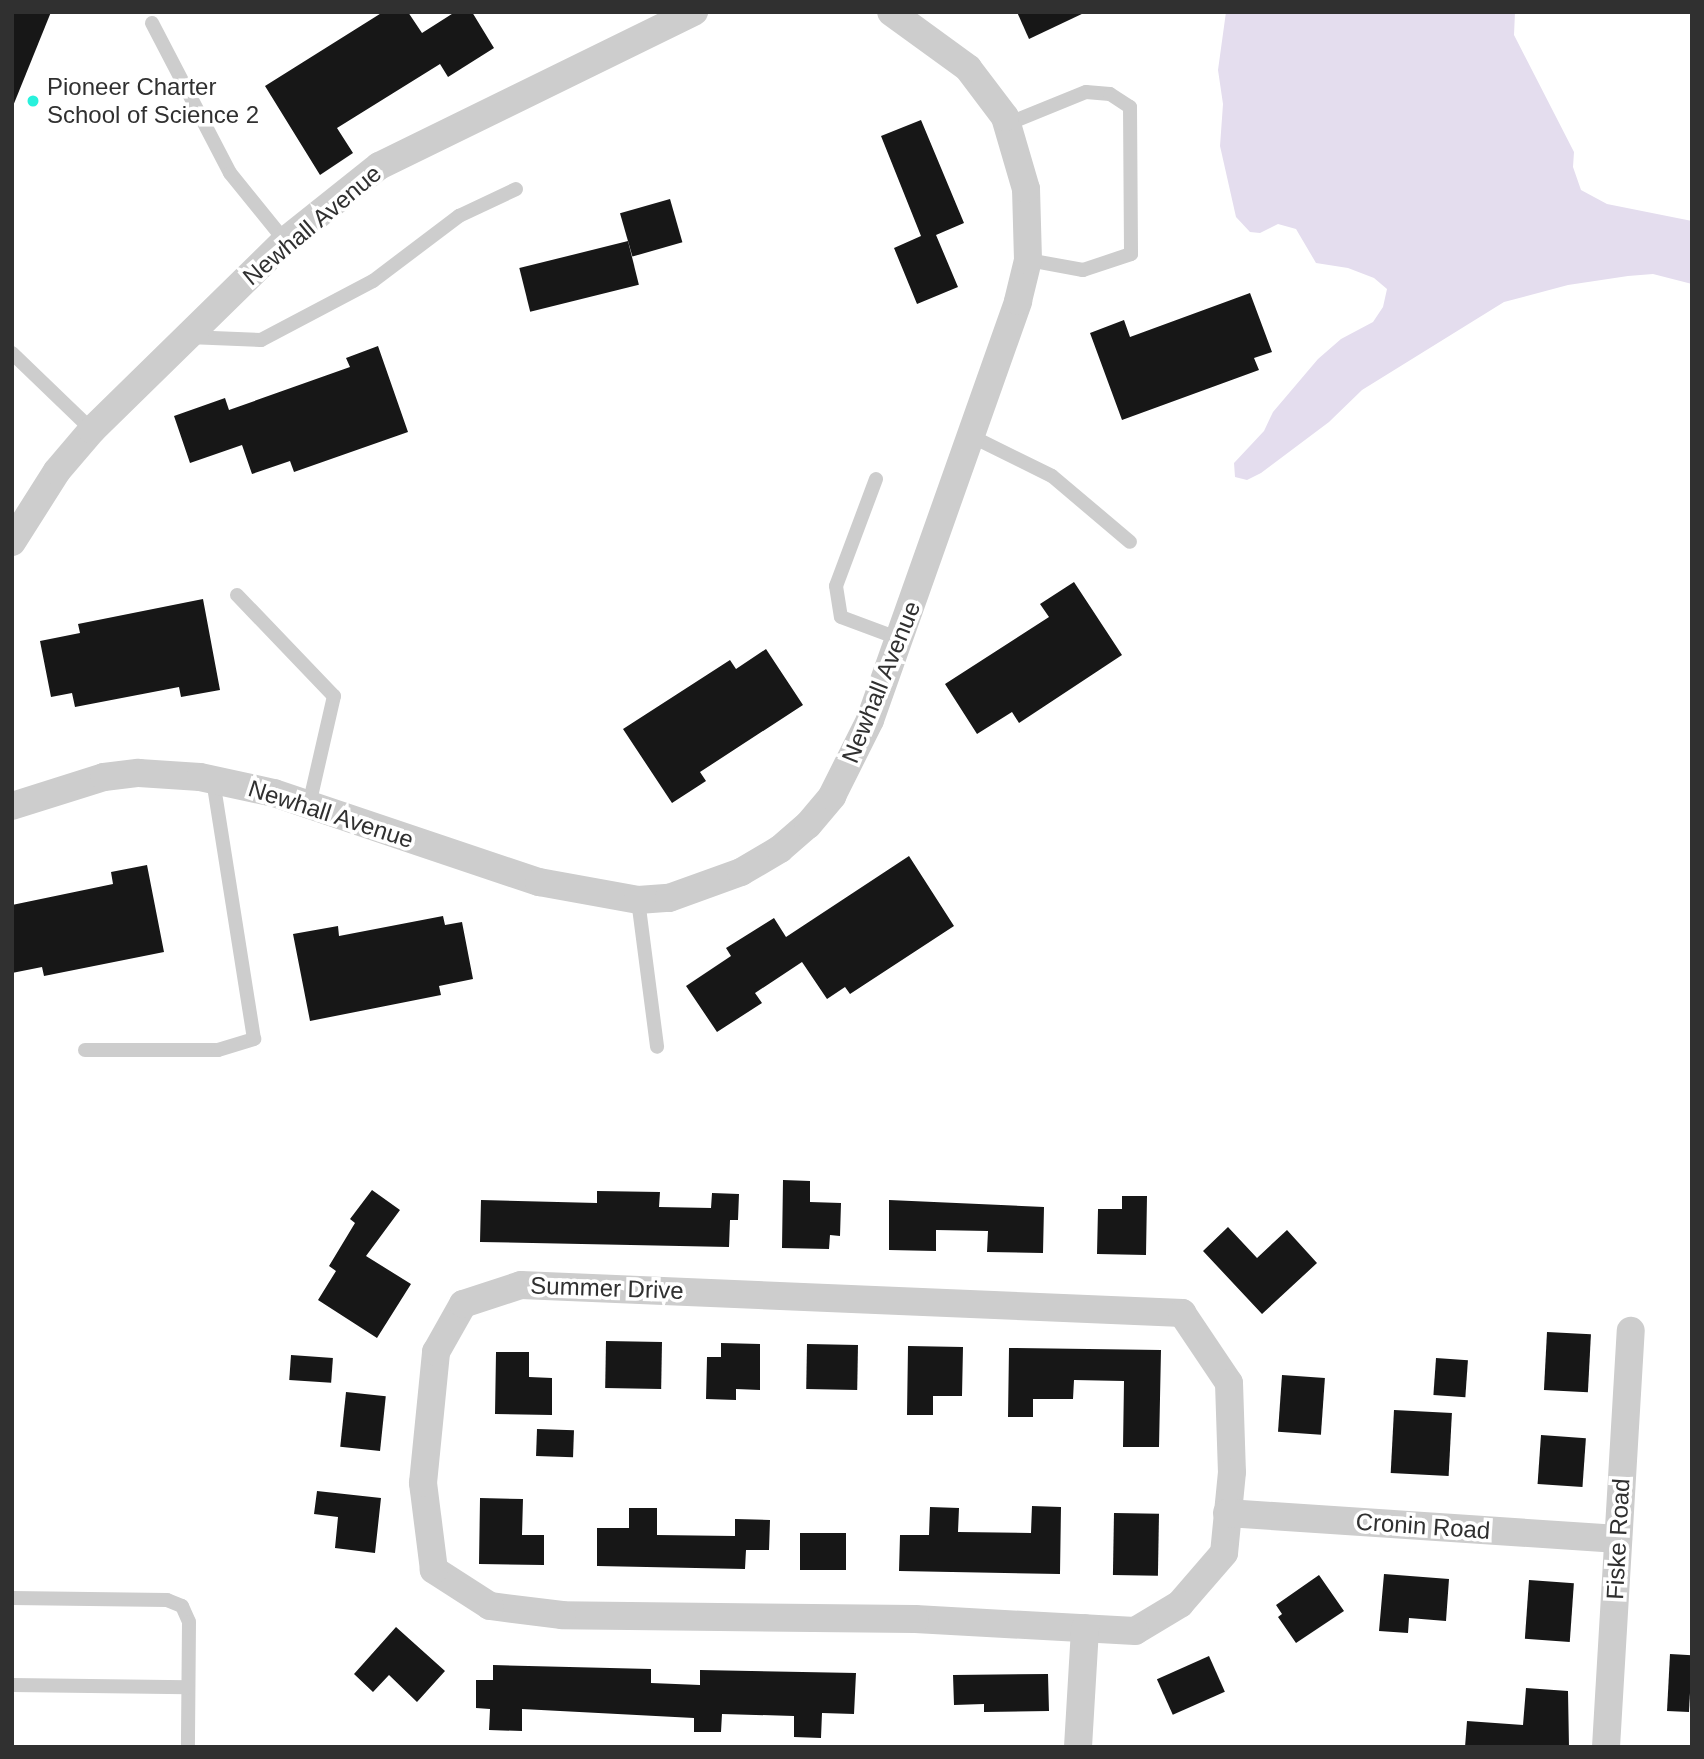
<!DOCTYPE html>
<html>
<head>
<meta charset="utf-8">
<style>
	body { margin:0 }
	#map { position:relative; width:1704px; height:1759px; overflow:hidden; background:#fff; font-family:Helvetica,sans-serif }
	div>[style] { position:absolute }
	.green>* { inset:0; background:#e4ddee }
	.building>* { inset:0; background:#171717; transform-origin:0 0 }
	.lane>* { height:14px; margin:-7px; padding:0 7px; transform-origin:7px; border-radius:7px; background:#cdcdcd }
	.street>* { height:28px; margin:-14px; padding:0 14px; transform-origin:14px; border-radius:14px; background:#cdcdcd }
	.dots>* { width:19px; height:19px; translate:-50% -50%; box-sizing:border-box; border:4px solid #fff; border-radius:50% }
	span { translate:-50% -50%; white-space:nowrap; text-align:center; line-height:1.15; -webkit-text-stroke:7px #fff; paint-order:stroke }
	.poi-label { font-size:24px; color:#303030 }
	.left { translate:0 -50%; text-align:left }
	.street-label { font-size:24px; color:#303030 }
	.frame { position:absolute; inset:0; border:14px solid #303030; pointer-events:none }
</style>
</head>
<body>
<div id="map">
	<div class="green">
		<i style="clip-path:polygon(1226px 12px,1515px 12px,1514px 35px,1574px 152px,1573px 167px,1581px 190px,1607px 204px,1692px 221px,1692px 284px,1653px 274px,1628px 276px,1568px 285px,1504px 302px,1362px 390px,1329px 422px,1261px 473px,1247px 480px,1235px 477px,1234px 463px,1264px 431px,1273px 412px,1318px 359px,1341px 339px,1373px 322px,1383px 307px,1387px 289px,1374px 278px,1348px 268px,1316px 263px,1296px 229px,1278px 224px,1260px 233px,1250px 232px,1236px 217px,1220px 146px,1223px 104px,1218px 70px)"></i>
	</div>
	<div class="building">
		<i style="clip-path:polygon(12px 12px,51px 12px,13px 106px,12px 105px)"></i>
		<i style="clip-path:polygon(383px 12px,408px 12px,422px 33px,455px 12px,472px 12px,494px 48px,448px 77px,440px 64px,337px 128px,353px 153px,320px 175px,265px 86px)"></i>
		<i style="clip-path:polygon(1017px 12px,1086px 12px,1029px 39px)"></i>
		<i style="clip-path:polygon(921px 120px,964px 223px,936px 235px,958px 287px,917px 304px,894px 248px,921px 236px,881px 136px)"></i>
		<i style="left:670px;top:199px;width:45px;height:52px;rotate:74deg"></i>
		<i style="left:628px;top:241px;width:45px;height:112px;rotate:76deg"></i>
		<i style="clip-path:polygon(1250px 293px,1272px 352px,1254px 358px,1259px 370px,1122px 420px,1090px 333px,1124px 320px,1130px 337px)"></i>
		<i style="clip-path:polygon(378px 346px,408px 432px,294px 472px,290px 461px,252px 474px,242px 445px,190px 463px,174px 416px,225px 398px,229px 410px,350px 367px,346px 358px)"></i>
		<i style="clip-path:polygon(1074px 582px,1122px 655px,1019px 723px,1012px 712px,977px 734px,945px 684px,1049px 617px,1040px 604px)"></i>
		<i style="clip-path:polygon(203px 599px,220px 690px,181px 697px,179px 687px,75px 707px,72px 693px,51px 697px,40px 641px,80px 633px,78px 624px)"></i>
		<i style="clip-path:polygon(766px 649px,803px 705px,700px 772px,706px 781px,672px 803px,623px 729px,730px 660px,736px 669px)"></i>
		<i style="clip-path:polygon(909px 856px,954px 926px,850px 994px,845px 987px,827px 999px,802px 962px,755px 993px,762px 1003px,717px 1032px,686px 986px,731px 956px,726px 948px,774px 918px,786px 937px)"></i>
		<i style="clip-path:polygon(147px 865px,164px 952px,44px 976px,42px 967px,12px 973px,12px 905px,113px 884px,111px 872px)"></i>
		<i style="clip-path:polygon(443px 916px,445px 925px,462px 922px,473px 979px,439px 986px,441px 995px,310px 1021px,293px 934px,338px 926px,339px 936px)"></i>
		<i style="clip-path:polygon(783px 1180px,810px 1181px,810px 1202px,841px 1203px,840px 1236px,830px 1235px,829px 1249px,782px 1248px)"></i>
		<i style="clip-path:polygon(372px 1190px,400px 1210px,366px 1256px,411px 1284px,377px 1338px,318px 1300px,336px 1271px,329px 1266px,355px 1223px,350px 1219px)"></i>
		<i style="clip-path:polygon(597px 1191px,660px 1192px,659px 1207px,711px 1208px,712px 1193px,739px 1194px,738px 1220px,730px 1220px,729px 1247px,480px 1242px,481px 1200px,597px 1203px)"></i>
		<i style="clip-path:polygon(1122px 1196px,1147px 1196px,1146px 1255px,1097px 1254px,1098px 1209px,1122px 1209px)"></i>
		<i style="clip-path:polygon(889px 1200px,1044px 1207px,1043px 1253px,987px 1252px,988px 1231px,936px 1230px,936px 1251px,889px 1250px)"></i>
		<i style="clip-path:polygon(1228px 1227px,1257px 1258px,1287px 1230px,1317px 1263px,1262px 1314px,1203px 1251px)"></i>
		<i style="left:1547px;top:1332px;width:44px;height:58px;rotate:3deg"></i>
		<i style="left:606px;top:1341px;width:56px;height:47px;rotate:1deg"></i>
		<i style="clip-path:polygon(721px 1343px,760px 1344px,760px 1390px,736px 1389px,736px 1400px,706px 1399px,707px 1357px,721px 1357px)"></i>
		<i style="left:807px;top:1344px;width:51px;height:45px;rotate:1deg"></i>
		<i style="clip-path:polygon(908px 1346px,963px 1347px,962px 1396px,933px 1396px,933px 1415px,907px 1415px)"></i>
		<i style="clip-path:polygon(1009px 1348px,1161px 1350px,1159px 1447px,1123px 1447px,1124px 1381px,1074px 1380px,1073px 1399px,1033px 1399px,1033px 1417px,1008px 1417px)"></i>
		<i style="clip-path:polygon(496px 1352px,529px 1352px,529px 1377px,552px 1378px,552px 1415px,495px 1414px)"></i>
		<i style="left:291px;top:1355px;width:42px;height:25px;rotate:4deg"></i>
		<i style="left:1436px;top:1358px;width:32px;height:37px;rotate:4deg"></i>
		<i style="left:1282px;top:1375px;width:43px;height:57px;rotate:4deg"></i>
		<i style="left:346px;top:1392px;width:40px;height:55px;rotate:6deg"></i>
		<i style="left:1394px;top:1410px;width:58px;height:63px;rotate:3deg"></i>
		<i style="left:537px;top:1429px;width:37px;height:27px;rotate:2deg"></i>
		<i style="left:1541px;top:1435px;width:45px;height:49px;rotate:4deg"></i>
		<i style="clip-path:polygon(317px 1491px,381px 1498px,375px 1553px,335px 1548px,338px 1517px,314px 1514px)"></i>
		<i style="clip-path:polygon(480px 1498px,523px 1499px,522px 1535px,544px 1535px,544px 1565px,479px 1564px)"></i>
		<i style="clip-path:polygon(1032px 1506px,1061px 1507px,1060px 1574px,899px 1571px,900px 1535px,929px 1535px,930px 1507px,959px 1508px,958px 1532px,1031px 1533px)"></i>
		<i style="clip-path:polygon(629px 1508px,657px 1508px,657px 1535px,735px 1536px,735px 1519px,770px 1520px,769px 1550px,746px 1550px,745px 1569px,597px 1566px,597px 1528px,629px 1528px)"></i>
		<i style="left:1114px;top:1513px;width:45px;height:62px;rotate:1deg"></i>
		<i style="left:800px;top:1533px;width:46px;height:37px"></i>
		<i style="clip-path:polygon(1384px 1574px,1449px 1579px,1446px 1621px,1409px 1618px,1408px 1633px,1379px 1631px)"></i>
		<i style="clip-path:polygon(1319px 1575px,1344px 1611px,1296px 1643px,1278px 1617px,1282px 1614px,1276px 1605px)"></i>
		<i style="left:1529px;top:1580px;width:45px;height:59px;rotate:4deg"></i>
		<i style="clip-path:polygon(396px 1627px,445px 1671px,417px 1702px,389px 1675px,373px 1692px,354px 1674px)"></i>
		<i style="left:1670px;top:1654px;width:22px;height:57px;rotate:3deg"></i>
		<i style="left:1209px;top:1656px;width:39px;height:57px;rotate:66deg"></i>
		<i style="clip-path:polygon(493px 1665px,651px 1669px,651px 1683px,700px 1685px,700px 1670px,856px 1673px,854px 1714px,822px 1713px,821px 1738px,794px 1737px,794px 1716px,722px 1714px,721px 1732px,694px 1732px,694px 1718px,522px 1709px,522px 1731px,489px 1730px,490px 1709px,476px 1708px,476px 1680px,493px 1680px)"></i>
		<i style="clip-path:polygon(1048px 1674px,1049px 1711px,984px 1712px,984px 1704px,954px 1705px,953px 1675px)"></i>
		<i style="clip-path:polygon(1526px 1688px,1568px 1691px,1569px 1747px,1465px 1747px,1467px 1721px,1523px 1725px)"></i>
	</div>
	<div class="lane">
		<i style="left:152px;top:23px;width:169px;rotate:62.5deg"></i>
		<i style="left:230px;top:173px;width:87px;rotate:51deg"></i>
		<i style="left:1007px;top:124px;width:85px;rotate:-22.1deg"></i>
		<i style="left:1086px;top:92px;width:24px;rotate:5deg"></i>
		<i style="left:1110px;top:94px;width:24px;rotate:33deg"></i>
		<i style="left:1130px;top:107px;width:147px;rotate:89.6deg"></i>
		<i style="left:1131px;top:254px;width:51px;rotate:161.6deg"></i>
		<i style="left:1083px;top:270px;width:56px;rotate:-169.7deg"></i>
		<i style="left:188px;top:337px;width:73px;rotate:2.4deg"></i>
		<i style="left:261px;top:340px;width:127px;rotate:-27.8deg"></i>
		<i style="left:373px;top:281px;width:108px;rotate:-37.1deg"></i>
		<i style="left:459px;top:216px;width:63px;rotate:-25.3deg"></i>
		<i style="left:12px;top:353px;width:111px;rotate:43.9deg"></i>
		<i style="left:971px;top:436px;width:90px;rotate:26.3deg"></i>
		<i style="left:1052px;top:476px;width:102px;rotate:40.2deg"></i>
		<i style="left:876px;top:479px;width:114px;rotate:110.5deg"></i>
		<i style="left:836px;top:586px;width:31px;rotate:81deg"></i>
		<i style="left:841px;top:617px;width:63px;rotate:20.4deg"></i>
		<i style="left:237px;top:595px;width:140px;rotate:46.2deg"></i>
		<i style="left:334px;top:696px;width:112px;rotate:102.9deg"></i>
		<i style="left:638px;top:900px;width:148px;rotate:82.6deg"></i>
		<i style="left:85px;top:1050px;width:133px"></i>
		<i style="left:218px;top:1050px;width:38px;rotate:-17deg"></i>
		<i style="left:254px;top:1039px;width:262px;rotate:-99deg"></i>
		<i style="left:12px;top:1598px;width:155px;rotate:0.7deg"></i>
		<i style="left:167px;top:1600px;width:16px;rotate:22deg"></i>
		<i style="left:182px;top:1606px;width:17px;rotate:66deg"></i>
		<i style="left:189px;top:1622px;width:125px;rotate:90.5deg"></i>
		<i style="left:12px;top:1685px;width:176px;rotate:0.7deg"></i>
	</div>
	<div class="street">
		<i style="left:12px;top:542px;width:84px;rotate:-57.6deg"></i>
		<i style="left:57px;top:471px;width:54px;rotate:-49.5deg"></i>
		<i style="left:92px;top:430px;width:270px;rotate:-44.4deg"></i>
		<i style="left:285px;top:241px;width:120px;rotate:-38.6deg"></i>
		<i style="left:379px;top:166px;width:351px;rotate:-26.1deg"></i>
		<i style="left:12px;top:806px;width:96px;rotate:-17.5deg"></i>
		<i style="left:104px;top:777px;width:35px;rotate:-7deg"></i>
		<i style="left:139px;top:773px;width:61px;rotate:3.8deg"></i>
		<i style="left:200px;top:777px;width:76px;rotate:12.2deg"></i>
		<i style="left:274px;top:793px;width:280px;rotate:18.6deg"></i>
		<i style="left:539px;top:882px;width:101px;rotate:10.3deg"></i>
		<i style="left:638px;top:900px;width:31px;rotate:-4deg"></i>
		<i style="left:669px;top:898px;width:77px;rotate:-19.9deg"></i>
		<i style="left:741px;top:872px;width:45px;rotate:-30.5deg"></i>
		<i style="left:780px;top:849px;width:37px;rotate:-41deg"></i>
		<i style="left:808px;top:825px;width:38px;rotate:-50deg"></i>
		<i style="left:832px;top:796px;width:85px;rotate:-63.4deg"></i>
		<i style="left:870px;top:720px;width:444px;rotate:-70.5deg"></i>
		<i style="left:1018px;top:301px;width:42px;rotate:-76.3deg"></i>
		<i style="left:1028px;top:260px;width:71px;rotate:-91.6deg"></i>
		<i style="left:1026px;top:189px;width:75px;rotate:-106.3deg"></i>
		<i style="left:1005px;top:117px;width:61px;rotate:-127.1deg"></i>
		<i style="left:968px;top:68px;width:95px;rotate:-144deg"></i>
		<i style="left:521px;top:1285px;width:662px;rotate:2.43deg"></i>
		<i style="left:1182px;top:1313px;width:84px;rotate:56.1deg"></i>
		<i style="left:1229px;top:1383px;width:89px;rotate:88.1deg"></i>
		<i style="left:1232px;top:1472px;width:81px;rotate:95.6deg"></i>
		<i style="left:1224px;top:1553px;width:67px;rotate:130.8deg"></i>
		<i style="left:1180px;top:1604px;width:52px;rotate:149deg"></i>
		<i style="left:1135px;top:1631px;width:220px;rotate:-176.9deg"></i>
		<i style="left:915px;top:1619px;width:353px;rotate:-179.4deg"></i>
		<i style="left:562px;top:1615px;width:73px;rotate:-172.9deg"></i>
		<i style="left:490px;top:1606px;width:67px;rotate:-147.3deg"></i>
		<i style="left:434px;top:1570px;width:88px;rotate:-97.2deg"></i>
		<i style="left:423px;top:1483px;width:132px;rotate:-84.3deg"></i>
		<i style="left:436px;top:1352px;width:55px;rotate:-60.6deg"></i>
		<i style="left:463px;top:1304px;width:61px;rotate:-18.1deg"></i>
		<i style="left:1227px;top:1513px;width:392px;rotate:3.8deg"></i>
		<i style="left:1078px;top:1747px;width:119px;rotate:-86.6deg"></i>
		<i style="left:1606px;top:1747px;width:417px;rotate:-86.6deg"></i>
	</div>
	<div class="dots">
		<i style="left:33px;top:101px;background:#28f1dc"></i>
	</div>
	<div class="poi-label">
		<span class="left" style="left:47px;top:101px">Pioneer Charter<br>School of Science 2</span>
	</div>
	<div class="street-label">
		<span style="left:312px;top:225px;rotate:-40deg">Newhall Avenue</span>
		<span style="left:881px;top:682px;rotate:-68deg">Newhall Avenue</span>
		<span style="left:331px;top:814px;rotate:18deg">Newhall Avenue</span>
		<span style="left:607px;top:1288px;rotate:2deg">Summer Drive</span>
		<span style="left:1423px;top:1526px;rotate:4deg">Cronin Road</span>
		<span style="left:1618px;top:1539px;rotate:-87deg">Fiske Road</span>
	</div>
	<div class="frame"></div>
</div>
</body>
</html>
